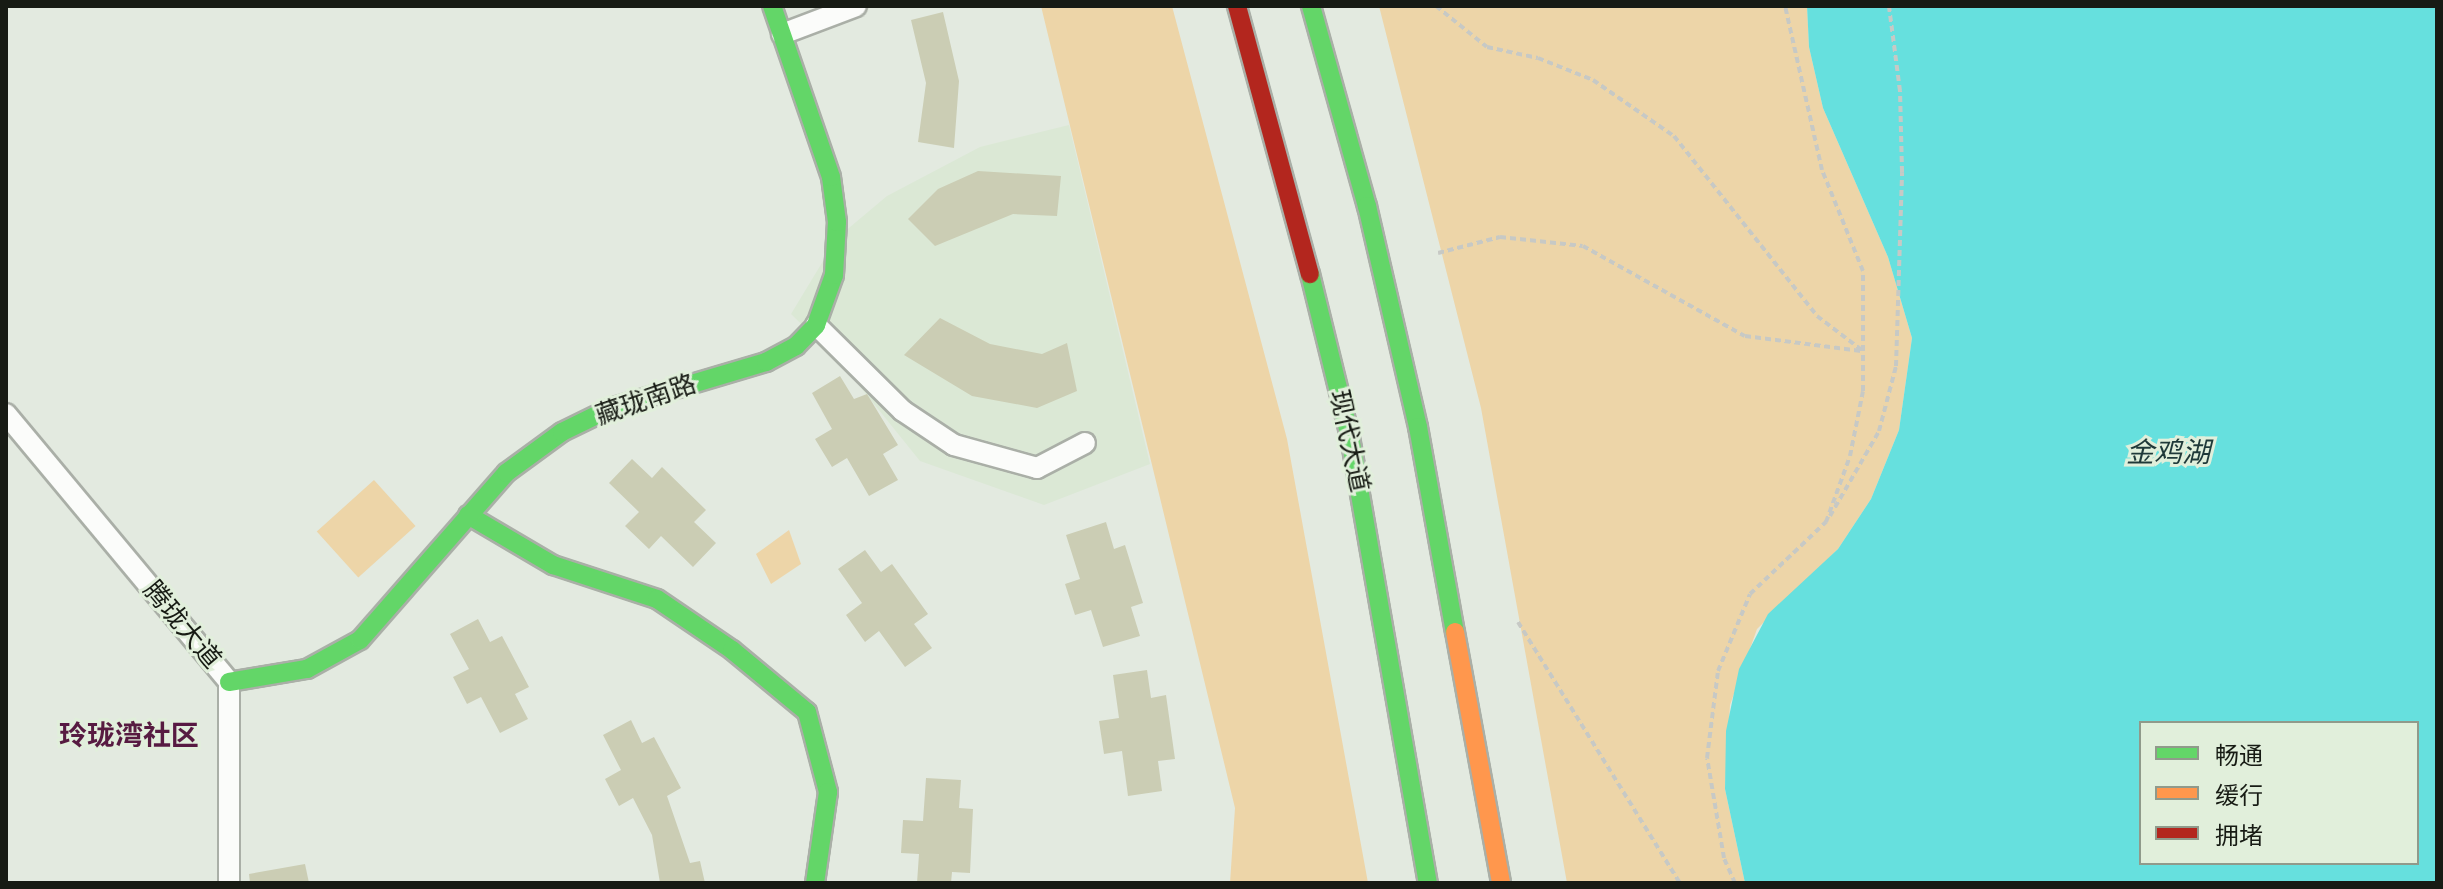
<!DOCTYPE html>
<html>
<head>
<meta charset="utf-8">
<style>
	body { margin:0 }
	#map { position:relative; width:2443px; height:889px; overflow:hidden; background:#e3eae0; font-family:Bitter,"Noto Sans SC",serif }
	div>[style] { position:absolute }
	.built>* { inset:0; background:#dbe8d5 }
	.green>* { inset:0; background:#edd5a8; transform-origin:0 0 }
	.water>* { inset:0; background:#66e0de }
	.building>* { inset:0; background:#cbcdb4 }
	.path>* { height:4px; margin-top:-2px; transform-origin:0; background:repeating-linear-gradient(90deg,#c7c9c5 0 6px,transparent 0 10px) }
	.roads { filter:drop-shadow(2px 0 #aaafa7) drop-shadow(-2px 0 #aaafa7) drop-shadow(0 2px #aaafa7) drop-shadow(0 -2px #aaafa7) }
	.street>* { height:20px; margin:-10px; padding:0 10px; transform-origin:10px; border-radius:10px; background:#fbfcfa }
	.fast>* { height:18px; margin:-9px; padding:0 9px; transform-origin:9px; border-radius:9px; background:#63d668 }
	.slow>* { height:18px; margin:-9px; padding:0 9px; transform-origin:9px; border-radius:9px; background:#ff974d }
	.jam>* { height:18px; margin:-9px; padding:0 9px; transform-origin:9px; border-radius:9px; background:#b3261e }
	span { translate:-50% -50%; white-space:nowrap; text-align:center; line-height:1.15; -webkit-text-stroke:6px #e1efdb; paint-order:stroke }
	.street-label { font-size:26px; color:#171b14 }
	.water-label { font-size:28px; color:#1f3939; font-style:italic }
	.neighbourhood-label { font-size:28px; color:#571b41; font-weight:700 }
	.frame { position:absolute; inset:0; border:8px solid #171b14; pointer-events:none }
	.legend { position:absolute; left:2139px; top:721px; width:280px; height:144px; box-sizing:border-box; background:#e1efdb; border:2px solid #909a8b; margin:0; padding:10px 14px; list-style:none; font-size:24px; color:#171b14 }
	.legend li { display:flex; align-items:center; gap:16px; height:40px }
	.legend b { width:40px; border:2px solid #909a8b }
</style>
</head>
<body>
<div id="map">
	<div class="built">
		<i style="clip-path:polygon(1069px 125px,1150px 464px,1044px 505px,920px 461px,841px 363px,791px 314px,837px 238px,887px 196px,980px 147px)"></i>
	</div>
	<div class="green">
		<i style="clip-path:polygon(1041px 6px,1172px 6px,1287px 439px,1368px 883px,1230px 883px,1235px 808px)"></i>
		<i style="clip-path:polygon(1379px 6px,1807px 6px,1809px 47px,1823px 108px,1888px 257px,1912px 338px,1899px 430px,1871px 499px,1838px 549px,1757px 629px,1730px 705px,1725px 789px,1745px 883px,1567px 883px,1481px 408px)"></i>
		<i style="left:374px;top:480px;width:62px;height:77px;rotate:48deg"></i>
		<i style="clip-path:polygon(789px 530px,801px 564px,771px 584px,756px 554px)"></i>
	</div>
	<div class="water">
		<i style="clip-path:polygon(evenodd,1807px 6px,2437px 6px,2437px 883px,1745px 883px,1725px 789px,1726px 731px,1739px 669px,1768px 614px,1838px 549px,1871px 499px,1899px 430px,1912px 338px,1888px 257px,1823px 108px,1809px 47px,1807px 6px,2141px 723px,2417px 723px,2417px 863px,2141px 863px,2141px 723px)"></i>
	</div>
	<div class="building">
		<i style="clip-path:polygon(943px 12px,959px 81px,954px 148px,918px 142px,926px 83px,911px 20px)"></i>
		<i style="clip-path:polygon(978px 171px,1061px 176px,1057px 216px,1013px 214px,935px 246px,908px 219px,938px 189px)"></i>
		<i style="clip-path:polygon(940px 318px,990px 344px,1042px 354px,1067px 343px,1077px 391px,1037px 408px,972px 396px,904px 355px)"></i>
		<i style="clip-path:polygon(840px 376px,854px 399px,867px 394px,898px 445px,883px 454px,898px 480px,869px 496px,847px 458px,832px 467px,815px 439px,832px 429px,812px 393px)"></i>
		<i style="clip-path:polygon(632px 459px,652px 478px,662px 467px,706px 510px,694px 522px,716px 543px,693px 567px,661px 536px,649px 549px,625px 526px,639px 512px,609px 483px)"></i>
		<i style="clip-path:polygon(1106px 522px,1114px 549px,1125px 545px,1143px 603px,1131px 607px,1140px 636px,1103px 647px,1091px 610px,1075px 615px,1065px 584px,1080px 579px,1066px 535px)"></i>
		<i style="clip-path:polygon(865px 550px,881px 572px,892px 564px,928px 614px,914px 624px,932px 648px,905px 667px,879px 631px,865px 642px,846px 615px,862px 603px,838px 569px)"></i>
		<i style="clip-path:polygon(478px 619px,490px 642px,502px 636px,529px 687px,515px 694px,528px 719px,500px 733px,481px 697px,467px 704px,453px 677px,469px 669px,450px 634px)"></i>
		<i style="clip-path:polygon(1147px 670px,1151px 698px,1166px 695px,1175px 759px,1158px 761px,1162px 791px,1128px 796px,1122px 751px,1104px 754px,1099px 721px,1119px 718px,1113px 675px)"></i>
		<i style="clip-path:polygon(631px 720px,642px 743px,654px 737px,681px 788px,667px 796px,690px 863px,700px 861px,705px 883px,660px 883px,652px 835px,633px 798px,619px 806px,605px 779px,621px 770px,603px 735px)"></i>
		<i style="clip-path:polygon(926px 778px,961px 780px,959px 808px,973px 809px,970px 873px,952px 872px,951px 883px,917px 883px,919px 854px,901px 853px,903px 820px,923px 821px)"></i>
		<i style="clip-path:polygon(305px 864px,309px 883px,250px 883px,249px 874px)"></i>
	</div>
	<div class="path">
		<i style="left:1436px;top:6px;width:65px;rotate:38.8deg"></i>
		<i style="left:1487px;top:47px;width:52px;rotate:12.2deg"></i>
		<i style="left:1538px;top:58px;width:59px;rotate:21.8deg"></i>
		<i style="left:1593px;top:80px;width:98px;rotate:34.7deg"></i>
		<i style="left:1674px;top:136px;width:230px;rotate:51.5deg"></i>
		<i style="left:1817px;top:316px;width:58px;rotate:37.3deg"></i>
		<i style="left:1438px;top:253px;width:64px;rotate:-14.5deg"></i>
		<i style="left:1500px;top:237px;width:83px;rotate:6.2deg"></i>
		<i style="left:1583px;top:246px;width:185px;rotate:29.1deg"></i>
		<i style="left:1745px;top:336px;width:117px;rotate:7.4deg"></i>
		<i style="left:1830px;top:516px;width:98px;rotate:-60deg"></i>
		<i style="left:1879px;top:431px;width:67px;rotate:-75.3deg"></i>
		<i style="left:1896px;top:366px;width:194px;rotate:-88.2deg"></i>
		<i style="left:1902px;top:172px;width:81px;rotate:-91.4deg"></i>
		<i style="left:1900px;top:91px;width:86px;rotate:-97.4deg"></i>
		<i style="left:1518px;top:622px;width:307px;rotate:58.2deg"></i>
		<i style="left:1735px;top:883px;width:27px;rotate:-114deg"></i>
		<i style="left:1724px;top:858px;width:101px;rotate:-99.6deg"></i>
		<i style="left:1707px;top:758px;width:88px;rotate:-82.8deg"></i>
		<i style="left:1718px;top:671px;width:83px;rotate:-67.4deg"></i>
		<i style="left:1750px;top:594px;width:105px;rotate:-43.5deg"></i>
		<i style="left:1826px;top:522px;width:70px;rotate:-70deg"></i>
		<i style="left:1850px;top:456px;width:66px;rotate:-78.7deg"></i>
		<i style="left:1863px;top:391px;width:120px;rotate:-90deg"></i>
		<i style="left:1863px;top:271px;width:109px;rotate:-112.1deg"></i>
		<i style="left:1822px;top:170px;width:168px;rotate:-102.7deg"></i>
	</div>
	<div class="roads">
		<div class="street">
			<i style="left:782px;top:34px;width:79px;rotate:-20.7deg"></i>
			<i style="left:816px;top:325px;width:122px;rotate:44.7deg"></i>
			<i style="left:903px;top:411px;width:61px;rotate:33.7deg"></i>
			<i style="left:954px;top:445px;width:86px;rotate:15.5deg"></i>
			<i style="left:1037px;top:468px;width:54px;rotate:-27.5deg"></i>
			<i style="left:6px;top:414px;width:349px;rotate:50.2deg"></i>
			<i style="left:229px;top:682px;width:201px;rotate:90deg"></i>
		</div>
		<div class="fast">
			<i style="left:1311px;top:6px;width:208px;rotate:74.4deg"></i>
			<i style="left:1367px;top:206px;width:227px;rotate:77deg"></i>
			<i style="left:1418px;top:427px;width:208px;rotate:79.8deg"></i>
			<i style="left:1310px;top:274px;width:168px;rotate:76.2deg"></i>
			<i style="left:1350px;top:437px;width:453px;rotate:80.1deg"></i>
			<i style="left:468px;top:515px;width:99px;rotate:30.5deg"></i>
			<i style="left:553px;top:565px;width:109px;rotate:18.1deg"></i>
			<i style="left:657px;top:599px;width:91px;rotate:34.2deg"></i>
			<i style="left:732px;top:650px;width:97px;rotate:39.6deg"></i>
			<i style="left:807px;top:712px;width:83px;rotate:75.3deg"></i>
			<i style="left:828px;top:792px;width:92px;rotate:98.1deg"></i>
			<i style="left:229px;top:682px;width:79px;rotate:-9.5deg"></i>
			<i style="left:307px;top:669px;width:60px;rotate:-28.7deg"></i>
			<i style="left:360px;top:640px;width:222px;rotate:-48.8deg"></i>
			<i style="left:506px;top:473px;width:69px;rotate:-36.2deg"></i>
			<i style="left:562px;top:432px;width:55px;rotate:-26.1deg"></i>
			<i style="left:611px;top:408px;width:162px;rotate:-16.5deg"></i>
			<i style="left:766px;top:362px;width:34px;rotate:-28deg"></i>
			<i style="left:796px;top:346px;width:29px;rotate:-46deg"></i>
			<i style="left:816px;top:325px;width:53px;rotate:-70.2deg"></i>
			<i style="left:834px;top:275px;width:53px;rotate:-86.8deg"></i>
			<i style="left:837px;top:222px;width:45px;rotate:-97.6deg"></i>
			<i style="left:831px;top:177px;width:181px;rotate:-109deg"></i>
		</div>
		<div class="slow">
			<i style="left:1455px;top:632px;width:255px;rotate:79.6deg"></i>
		</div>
		<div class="jam">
			<i style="left:1237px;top:6px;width:278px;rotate:74.8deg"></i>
		</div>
	</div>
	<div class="street-label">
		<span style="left:646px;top:400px;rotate:-19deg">藏珑南路</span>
		<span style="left:1349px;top:441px;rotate:78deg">现代大道</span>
		<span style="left:182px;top:625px;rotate:50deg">腾珑大道</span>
	</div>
	<div class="water-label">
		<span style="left:2168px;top:453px">金鸡湖</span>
	</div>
	<div class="neighbourhood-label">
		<span style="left:129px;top:736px">玲珑湾社区</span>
	</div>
	<div class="frame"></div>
	<ul class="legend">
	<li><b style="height:10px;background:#63d668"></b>畅通</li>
	<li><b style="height:10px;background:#ff974d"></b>缓行</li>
	<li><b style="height:10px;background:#b3261e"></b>拥堵</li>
	</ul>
</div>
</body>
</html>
